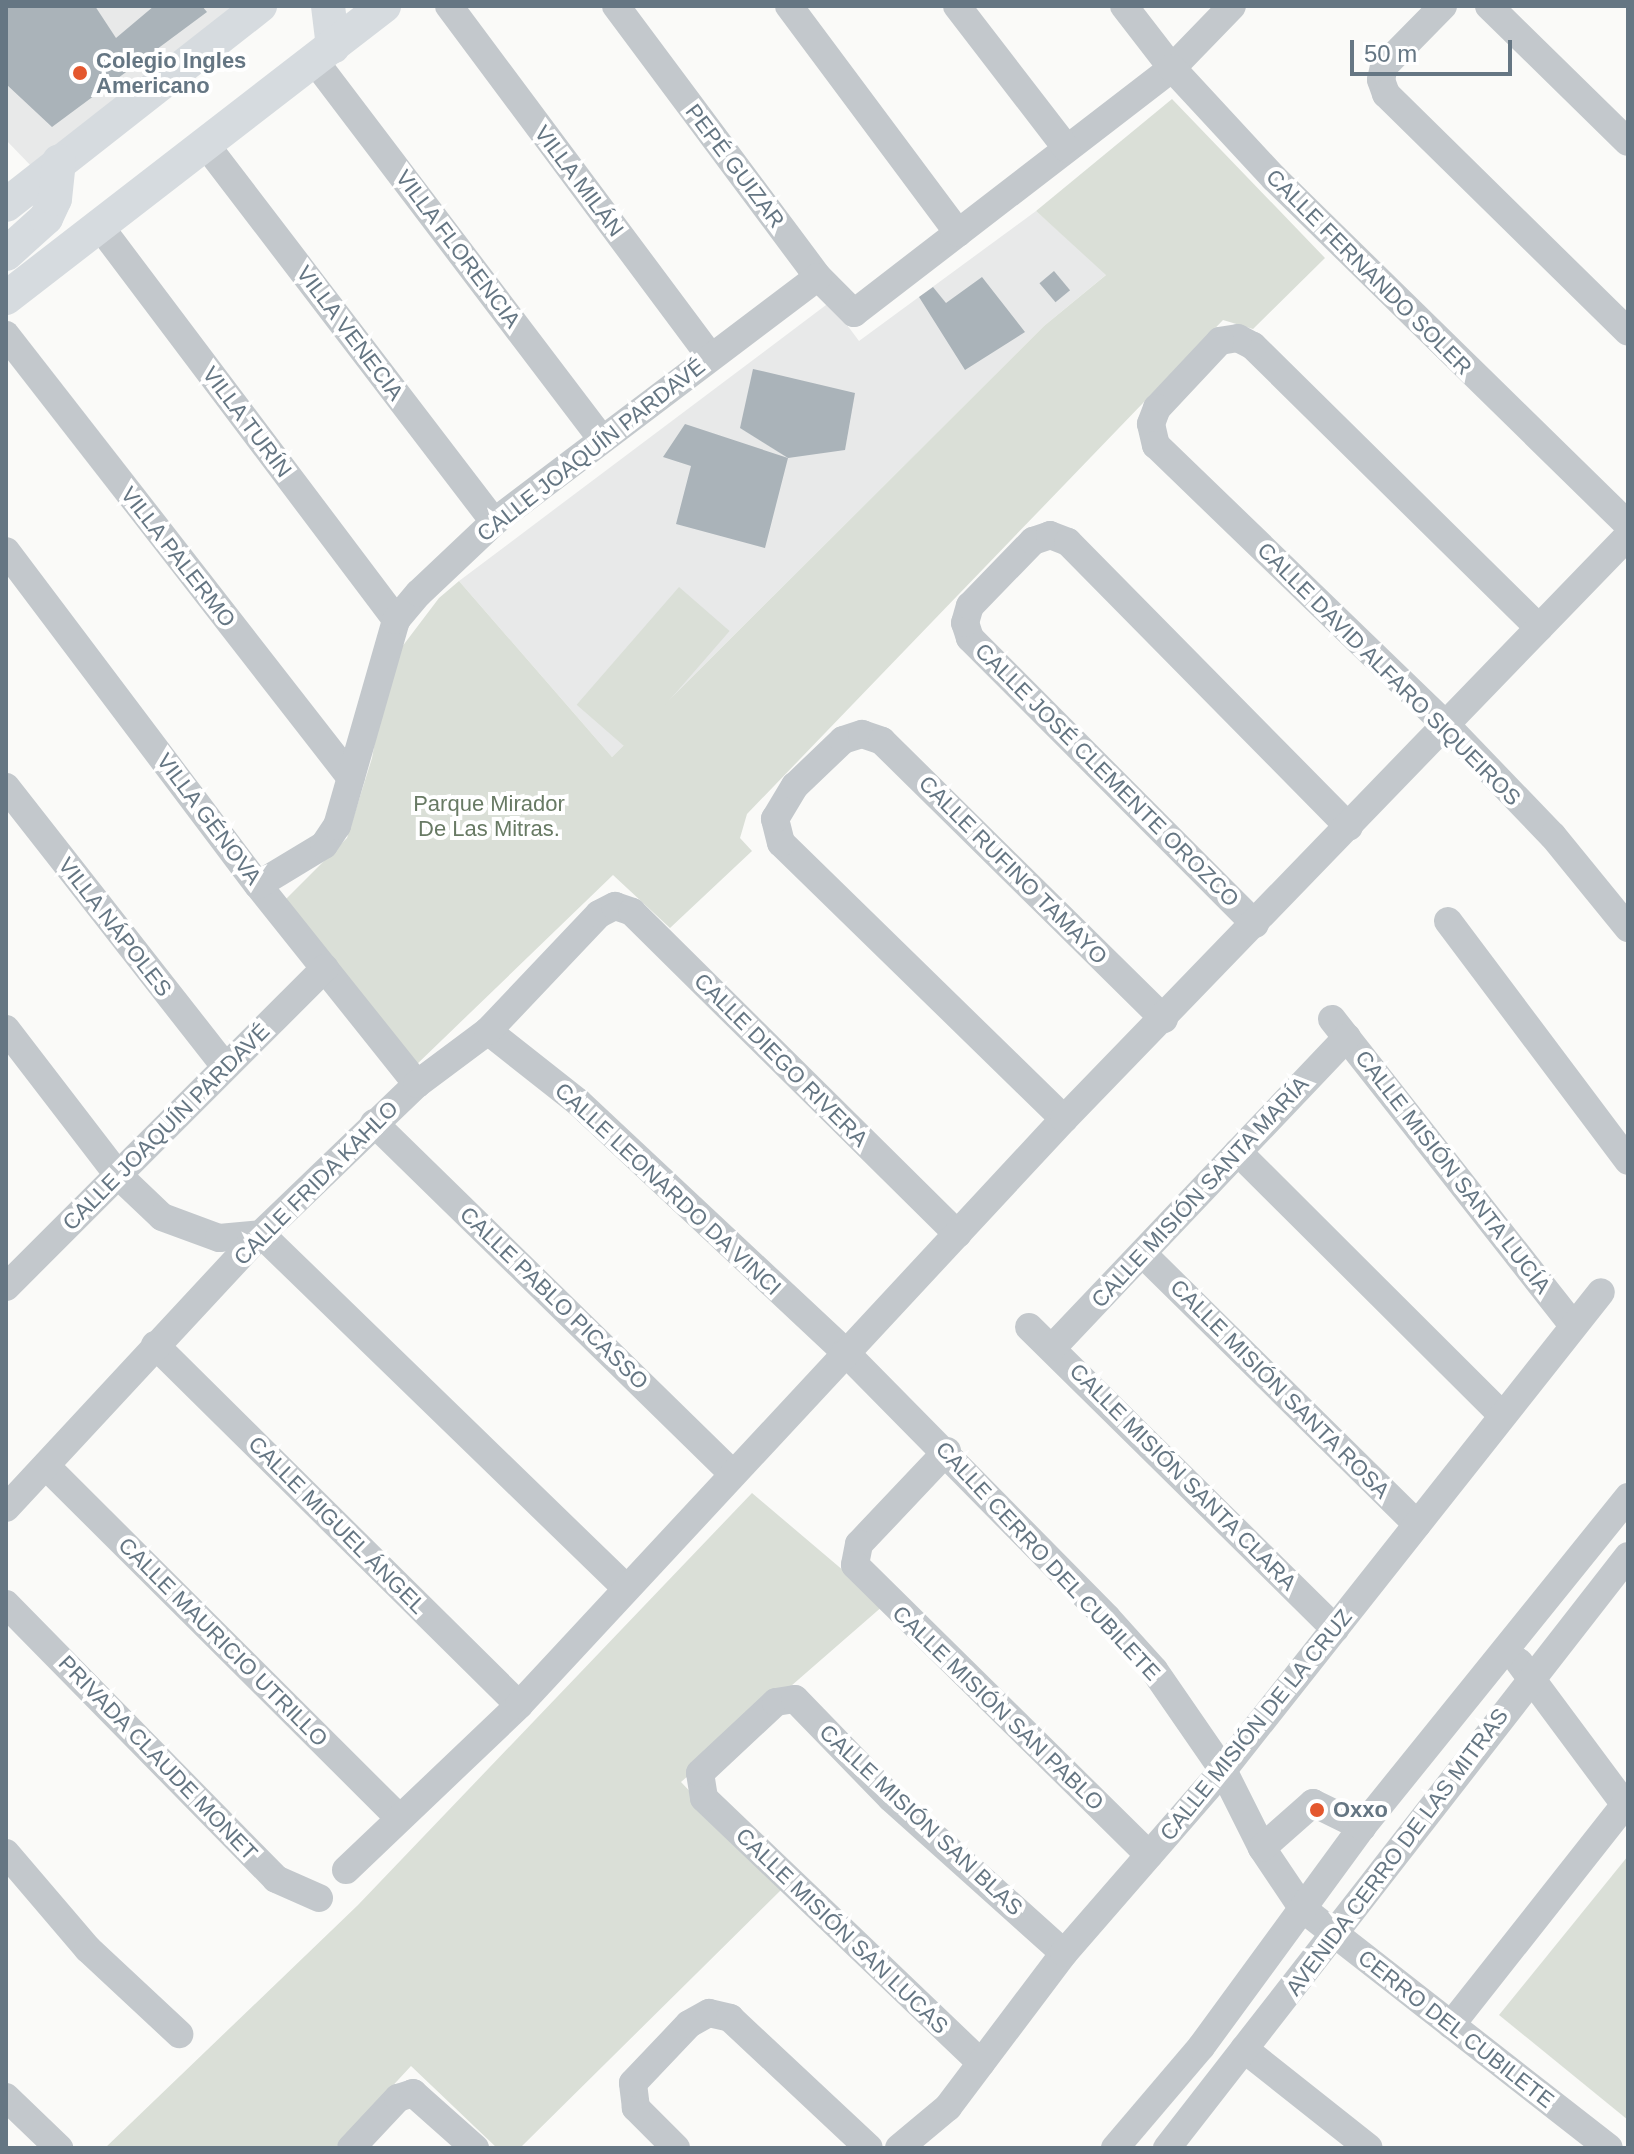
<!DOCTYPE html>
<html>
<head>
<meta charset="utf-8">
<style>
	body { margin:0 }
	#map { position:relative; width:1634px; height:2154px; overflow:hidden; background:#fafaf8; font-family:Arial,sans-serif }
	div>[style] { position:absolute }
	.built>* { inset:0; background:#e8e9e9 }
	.green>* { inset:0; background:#dadfd7; transform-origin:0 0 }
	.building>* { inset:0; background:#aab3b9; transform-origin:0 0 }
	.minor>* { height:28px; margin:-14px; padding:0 14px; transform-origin:14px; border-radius:14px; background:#c3c8cc }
	.major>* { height:34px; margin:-17px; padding:0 17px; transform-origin:17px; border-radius:17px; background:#d6dbdf }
	.dots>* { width:22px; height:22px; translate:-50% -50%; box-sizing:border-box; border:4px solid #fff; border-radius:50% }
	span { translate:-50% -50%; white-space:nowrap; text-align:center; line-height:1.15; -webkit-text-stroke:8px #fff; paint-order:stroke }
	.poi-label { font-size:22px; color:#657683; font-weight:700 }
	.left { translate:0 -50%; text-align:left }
	.street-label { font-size:22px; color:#657683 }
	.park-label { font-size:22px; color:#687a64 }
	.frame { position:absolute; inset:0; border:8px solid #657683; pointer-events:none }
	.scale { position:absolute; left:1350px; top:40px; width:162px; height:36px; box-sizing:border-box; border:4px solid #657683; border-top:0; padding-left:10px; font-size:24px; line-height:28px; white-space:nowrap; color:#657683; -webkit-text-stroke:6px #fff; paint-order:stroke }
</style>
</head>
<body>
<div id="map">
	<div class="built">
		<i style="clip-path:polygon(6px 6px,238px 6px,34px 169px,6px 140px)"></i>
		<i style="clip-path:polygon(1036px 211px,1107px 274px,1044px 326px,612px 757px,459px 581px,830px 302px,859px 341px)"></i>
	</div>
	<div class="green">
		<i style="clip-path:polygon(1172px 99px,1325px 258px,1253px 329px,1223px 320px,747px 814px,740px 838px,752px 851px,670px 928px,613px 875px,414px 1067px,285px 900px,347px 838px,372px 758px,389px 664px,439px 598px,459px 581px,612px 757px,1044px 326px,1106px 275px,1036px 211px)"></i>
		<i style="left:679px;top:587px;width:67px;height:156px;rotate:41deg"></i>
		<i style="clip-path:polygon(752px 1493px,884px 1605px,681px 1782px,782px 1889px,520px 2148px,497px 2148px,411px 2066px,335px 2148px,105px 2148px,358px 1905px)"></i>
		<i style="clip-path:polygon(1628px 1856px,1628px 2120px,1499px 2015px)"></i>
	</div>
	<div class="building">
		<i style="clip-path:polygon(6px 6px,95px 6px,116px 38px,154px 6px,202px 6px,207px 12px,52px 127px,6px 84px)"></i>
		<i style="left:1054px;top:271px;width:25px;height:19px;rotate:50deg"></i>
		<i style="clip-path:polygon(982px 277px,1025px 332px,965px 370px,919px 297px,933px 287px,946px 303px)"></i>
		<i style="clip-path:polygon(753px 369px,855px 393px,845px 450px,788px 458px,740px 428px)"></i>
		<i style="clip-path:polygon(685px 424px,788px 458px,765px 548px,676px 524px,691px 466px,663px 457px)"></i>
	</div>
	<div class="minor">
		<i style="left:449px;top:6px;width:437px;rotate:53.3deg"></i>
		<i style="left:616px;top:6px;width:338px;rotate:53.3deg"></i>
		<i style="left:818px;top:277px;width:51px;rotate:45deg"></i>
		<i style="left:854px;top:313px;width:401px;rotate:-37.6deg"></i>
		<i style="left:1172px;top:68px;width:86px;rotate:-45.9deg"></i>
		<i style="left:789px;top:6px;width:283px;rotate:53.3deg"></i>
		<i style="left:957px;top:6px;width:180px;rotate:52.4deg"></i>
		<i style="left:1124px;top:6px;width:78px;rotate:52.3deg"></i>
		<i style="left:1172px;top:68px;width:150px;rotate:47.2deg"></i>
		<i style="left:1274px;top:178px;width:496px;rotate:44.4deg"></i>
		<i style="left:1443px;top:6px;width:84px;rotate:134.5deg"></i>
		<i style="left:1384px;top:66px;width:14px;rotate:102deg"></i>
		<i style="left:1381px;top:80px;width:15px;rotate:70deg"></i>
		<i style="left:1386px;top:94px;width:339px;rotate:44.5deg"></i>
		<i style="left:1489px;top:6px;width:194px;rotate:44.4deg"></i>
		<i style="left:314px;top:60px;width:476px;rotate:52.8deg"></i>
		<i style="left:206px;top:145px;width:474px;rotate:52.6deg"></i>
		<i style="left:98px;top:224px;width:496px;rotate:53deg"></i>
		<i style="left:6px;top:335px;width:561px;rotate:52.09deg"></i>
		<i style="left:6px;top:551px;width:418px;rotate:53deg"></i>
		<i style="left:258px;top:885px;width:255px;rotate:51.4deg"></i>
		<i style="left:1539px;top:628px;width:402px;rotate:-135.4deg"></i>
		<i style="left:1253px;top:346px;width:17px;rotate:-152deg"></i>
		<i style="left:1238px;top:338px;width:18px;rotate:171deg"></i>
		<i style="left:1220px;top:341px;width:92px;rotate:133.2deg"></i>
		<i style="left:1157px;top:408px;width:17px;rotate:111deg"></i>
		<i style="left:1151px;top:424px;width:22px;rotate:77deg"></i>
		<i style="left:1156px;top:445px;width:403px;rotate:44deg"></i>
		<i style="left:1446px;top:725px;width:154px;rotate:46.1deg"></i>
		<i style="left:1553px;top:836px;width:119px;rotate:50.8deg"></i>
		<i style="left:6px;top:787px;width:355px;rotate:51.9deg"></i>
		<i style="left:258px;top:885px;width:77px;rotate:-31.2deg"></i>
		<i style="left:324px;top:845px;width:23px;rotate:-56deg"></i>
		<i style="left:337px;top:826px;width:214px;rotate:-74deg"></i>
		<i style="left:396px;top:620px;width:35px;rotate:-50deg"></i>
		<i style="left:419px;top:593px;width:103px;rotate:-43.4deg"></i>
		<i style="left:494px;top:522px;width:406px;rotate:-37.1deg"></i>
		<i style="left:1448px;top:921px;width:300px;rotate:53.1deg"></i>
		<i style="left:1255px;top:924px;width:404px;rotate:-134.9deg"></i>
		<i style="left:970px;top:638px;width:16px;rotate:-108deg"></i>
		<i style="left:965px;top:623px;width:18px;rotate:-74deg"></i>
		<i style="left:970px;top:606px;width:91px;rotate:-45.9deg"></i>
		<i style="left:1033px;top:541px;width:18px;rotate:-19deg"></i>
		<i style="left:1050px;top:535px;width:19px;rotate:21deg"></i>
		<i style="left:1068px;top:542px;width:400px;rotate:45.4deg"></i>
		<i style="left:1332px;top:1019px;width:390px;rotate:51.8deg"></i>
		<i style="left:6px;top:1029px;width:185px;rotate:52.5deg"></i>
		<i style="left:119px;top:1176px;width:59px;rotate:43.6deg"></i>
		<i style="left:162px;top:1217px;width:61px;rotate:20.2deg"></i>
		<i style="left:219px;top:1238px;width:42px;rotate:-5.4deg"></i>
		<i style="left:261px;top:1234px;width:508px;rotate:44.12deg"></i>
		<i style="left:488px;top:1031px;width:115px;rotate:38.3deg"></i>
		<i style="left:578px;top:1102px;width:366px;rotate:43.1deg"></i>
		<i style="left:845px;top:1352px;width:373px;rotate:45.4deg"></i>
		<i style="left:1107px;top:1618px;width:70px;rotate:47.9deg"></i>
		<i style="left:1154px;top:1670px;width:121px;rotate:55.4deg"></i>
		<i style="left:1223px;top:1770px;width:87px;rotate:63.4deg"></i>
		<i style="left:1262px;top:1848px;width:73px;rotate:56.1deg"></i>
		<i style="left:1303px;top:1909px;width:388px;rotate:38deg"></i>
		<i style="left:1064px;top:1119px;width:395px;rotate:-135.7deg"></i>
		<i style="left:781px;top:843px;width:25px;rotate:-104deg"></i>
		<i style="left:775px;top:819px;width:39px;rotate:-59deg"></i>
		<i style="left:795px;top:786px;width:66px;rotate:-43.8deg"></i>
		<i style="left:843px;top:740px;width:20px;rotate:-18deg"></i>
		<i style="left:862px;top:734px;width:21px;rotate:19deg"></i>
		<i style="left:882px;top:741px;width:396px;rotate:44.6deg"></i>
		<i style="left:374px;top:1123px;width:502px;rotate:44.35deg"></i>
		<i style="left:1238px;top:1152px;width:370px;rotate:44.9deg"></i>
		<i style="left:1143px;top:1254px;width:385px;rotate:44.6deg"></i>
		<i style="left:6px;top:1287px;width:451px;rotate:-45deg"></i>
		<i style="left:1029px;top:1327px;width:430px;rotate:44.6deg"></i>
		<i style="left:155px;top:1345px;width:512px;rotate:44.68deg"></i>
		<i style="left:1053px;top:1347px;width:427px;rotate:-46.5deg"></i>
		<i style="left:947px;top:1451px;width:128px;rotate:133.4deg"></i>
		<i style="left:859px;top:1544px;width:21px;rotate:101deg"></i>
		<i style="left:855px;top:1565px;width:413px;rotate:44.6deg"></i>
		<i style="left:46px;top:1466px;width:499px;rotate:44.9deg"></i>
		<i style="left:6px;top:1508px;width:374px;rotate:-47.1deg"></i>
		<i style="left:261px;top:1234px;width:216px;rotate:-43.9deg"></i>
		<i style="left:417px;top:1084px;width:89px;rotate:-36.7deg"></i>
		<i style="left:488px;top:1031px;width:161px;rotate:-46.5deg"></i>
		<i style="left:599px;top:914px;width:18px;rotate:-27deg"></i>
		<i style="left:615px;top:906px;width:18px;rotate:19deg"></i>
		<i style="left:632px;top:912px;width:458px;rotate:44.7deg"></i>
		<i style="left:6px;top:1604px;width:385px;rotate:45.5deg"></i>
		<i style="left:276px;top:1879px;width:47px;rotate:23.8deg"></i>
		<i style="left:1519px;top:1662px;width:183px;rotate:53.4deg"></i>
		<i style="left:1262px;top:1848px;width:68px;rotate:-41.4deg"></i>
		<i style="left:1313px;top:1803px;width:55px;rotate:26.1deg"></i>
		<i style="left:6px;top:1853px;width:126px;rotate:49.5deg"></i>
		<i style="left:88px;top:1949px;width:125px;rotate:43deg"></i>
		<i style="left:346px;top:1870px;width:239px;rotate:-43.6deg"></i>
		<i style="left:519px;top:1705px;width:800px;rotate:-47.08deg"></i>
		<i style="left:1064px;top:1119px;width:811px;rotate:-45.95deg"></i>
		<i style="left:1451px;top:2025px;width:280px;rotate:-51.7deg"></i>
		<i style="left:1244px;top:2049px;width:159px;rotate:38.4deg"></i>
		<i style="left:981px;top:2063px;width:383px;rotate:-136.3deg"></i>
		<i style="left:704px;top:1798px;width:25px;rotate:-99deg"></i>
		<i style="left:700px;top:1773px;width:104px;rotate:-43.1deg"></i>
		<i style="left:776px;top:1702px;width:19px;rotate:-9deg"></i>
		<i style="left:795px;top:1699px;width:138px;rotate:45.9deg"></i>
		<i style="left:891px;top:1798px;width:232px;rotate:41.9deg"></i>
		<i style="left:6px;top:2097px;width:74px;rotate:43.9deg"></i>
		<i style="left:351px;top:2148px;width:69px;rotate:-46.8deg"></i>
		<i style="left:398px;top:2098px;width:16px;rotate:-18deg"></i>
		<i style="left:413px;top:2093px;width:83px;rotate:41.6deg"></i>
		<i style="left:676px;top:2148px;width:57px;rotate:-135deg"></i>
		<i style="left:636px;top:2108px;width:25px;rotate:-97deg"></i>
		<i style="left:633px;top:2083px;width:81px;rotate:-46.5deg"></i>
		<i style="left:689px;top:2024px;width:23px;rotate:-29deg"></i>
		<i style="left:709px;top:2013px;width:22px;rotate:13deg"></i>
		<i style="left:730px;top:2018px;width:190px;rotate:43.1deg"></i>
		<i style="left:899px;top:2148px;width:64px;rotate:-39.9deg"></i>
		<i style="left:948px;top:2107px;width:193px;rotate:-53deg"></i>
		<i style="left:1064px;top:1953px;width:242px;rotate:-49deg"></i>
		<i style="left:1223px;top:1770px;width:609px;rotate:-51.66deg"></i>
		<i style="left:1115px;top:2148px;width:133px;rotate:-49.6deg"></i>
		<i style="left:1201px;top:2047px;width:273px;rotate:-53.8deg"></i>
		<i style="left:1362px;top:1827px;width:424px;rotate:-51.1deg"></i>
		<i style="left:1167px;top:2148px;width:750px;rotate:-52.09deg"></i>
	</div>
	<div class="major">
		<i style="left:328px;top:6px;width:41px;rotate:83deg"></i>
		<i style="left:6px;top:205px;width:323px;rotate:-38.1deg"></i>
		<i style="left:6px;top:254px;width:54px;rotate:-42deg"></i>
		<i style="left:46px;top:218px;width:21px;rotate:-65deg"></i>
		<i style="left:55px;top:199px;width:38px;rotate:-84deg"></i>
		<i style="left:6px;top:298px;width:478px;rotate:-37.7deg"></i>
	</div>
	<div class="dots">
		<i style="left:80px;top:73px;background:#e4572e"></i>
		<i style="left:1317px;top:1810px;background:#e4572e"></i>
	</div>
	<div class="poi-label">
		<span class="left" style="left:96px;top:73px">Colegio Ingles<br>Americano</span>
		<span class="left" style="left:1333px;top:1810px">Oxxo</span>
	</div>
	<div class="street-label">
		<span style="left:735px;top:166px;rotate:53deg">PEPÉ GUIZAR</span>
		<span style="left:579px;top:181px;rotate:53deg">VILLA MILÁN</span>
		<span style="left:458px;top:249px;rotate:53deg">VILLA FLORENCIA</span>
		<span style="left:1369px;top:272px;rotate:45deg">CALLE FERNANDO SOLER</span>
		<span style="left:350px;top:333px;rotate:53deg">VILLA VENECIA</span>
		<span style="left:247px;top:422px;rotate:53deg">VILLA TURÍN</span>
		<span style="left:591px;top:450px;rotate:-38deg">CALLE JOAQUÍN PARDAVÉ</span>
		<span style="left:178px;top:557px;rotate:52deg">VILLA PALERMO</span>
		<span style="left:1389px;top:674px;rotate:45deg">CALLE DAVID ALFARO SIQUEIROS</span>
		<span style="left:1107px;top:775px;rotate:45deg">CALLE JOSÉ CLEMENTE OROZCO</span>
		<span style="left:209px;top:819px;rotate:53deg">VILLA GÉNOVA</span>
		<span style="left:1013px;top:870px;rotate:45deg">CALLE RUFINO TAMAYO</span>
		<span style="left:115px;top:927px;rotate:52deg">VILLA NÁPOLES</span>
		<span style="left:781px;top:1060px;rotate:45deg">CALLE DIEGO RIVERA</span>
		<span style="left:166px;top:1127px;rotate:-45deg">CALLE JOAQUÍN PARDAVÉ</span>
		<span style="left:1453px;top:1172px;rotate:52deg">CALLE MISIÓN SANTA LUCÍA</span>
		<span style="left:316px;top:1183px;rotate:-45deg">CALLE FRIDA KAHLO</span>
		<span style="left:668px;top:1189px;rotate:43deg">CALLE LEONARDO DA VINCI</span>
		<span style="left:1200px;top:1192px;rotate:-47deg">CALLE MISIÓN SANTA MARÍA</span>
		<span style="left:554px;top:1298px;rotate:44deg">CALLE PABLO PICASSO</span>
		<span style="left:1280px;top:1389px;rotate:45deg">CALLE MISIÓN SANTA ROSA</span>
		<span style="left:1183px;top:1477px;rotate:45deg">CALLE MISIÓN SANTA CLARA</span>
		<span style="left:337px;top:1525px;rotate:45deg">CALLE MIGUEL ÁNGEL</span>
		<span style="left:1048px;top:1561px;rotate:47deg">CALLE CERRO DEL CUBILETE</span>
		<span style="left:223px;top:1642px;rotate:45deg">CALLE MAURICIO UTRILLO</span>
		<span style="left:998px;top:1708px;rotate:44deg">CALLE MISIÓN SAN PABLO</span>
		<span style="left:1256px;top:1725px;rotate:-51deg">CALLE MISIÓN DE LA CRUZ</span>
		<span style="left:158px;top:1758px;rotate:46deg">PRIVADA CLAUDE MONET</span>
		<span style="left:921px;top:1820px;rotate:43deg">CALLE MISIÓN SAN BLAS</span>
		<span style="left:1397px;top:1852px;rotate:-53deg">AVENIDA CERRO DE LAS MITRAS</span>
		<span style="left:842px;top:1931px;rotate:44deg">CALLE MISIÓN SAN LUCAS</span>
		<span style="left:1456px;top:2029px;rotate:38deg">CERRO DEL CUBILETE</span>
	</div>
	<div class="park-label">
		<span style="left:489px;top:816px">Parque Mirador<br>De Las Mitras.</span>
	</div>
	<div class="frame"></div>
	<div class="scale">50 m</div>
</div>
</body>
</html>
